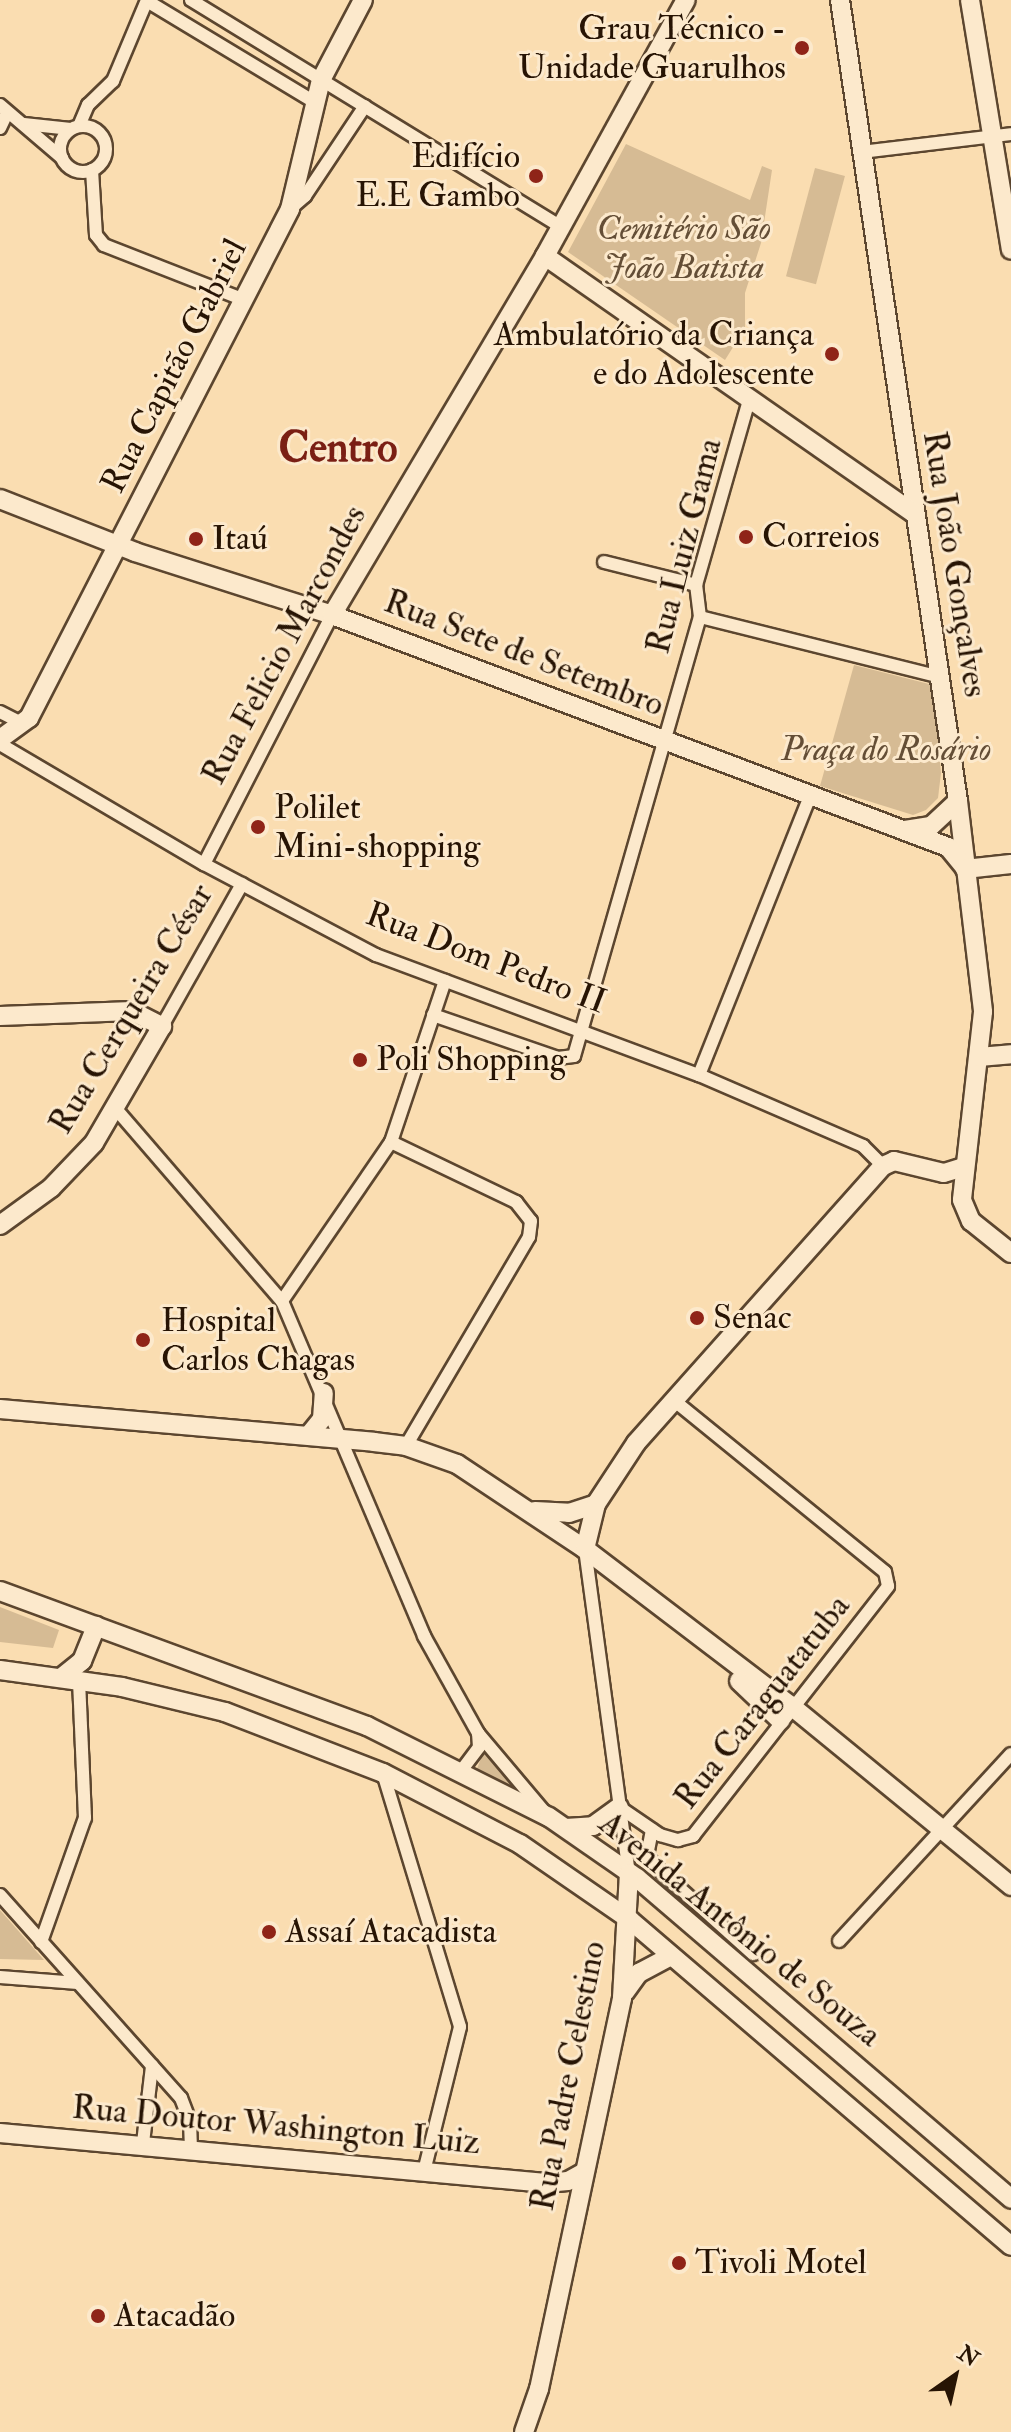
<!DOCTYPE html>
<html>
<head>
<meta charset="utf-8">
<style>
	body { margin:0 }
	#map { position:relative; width:1011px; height:2432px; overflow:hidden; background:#faddb1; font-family:"IM FELL Double Pica",serif }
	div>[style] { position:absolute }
	.green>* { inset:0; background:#d6bb94; transform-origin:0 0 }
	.roads { filter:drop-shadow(2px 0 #5c462f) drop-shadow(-2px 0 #5c462f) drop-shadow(0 2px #5c462f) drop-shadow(0 -2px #5c462f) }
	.street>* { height:12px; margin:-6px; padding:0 6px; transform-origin:6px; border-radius:6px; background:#fce9cc }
	.street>.ring { margin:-6px; padding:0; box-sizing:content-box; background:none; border:12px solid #fce9cc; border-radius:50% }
	.secondary>* { height:18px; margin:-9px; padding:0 9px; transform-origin:9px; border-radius:9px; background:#fce9cc }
	.dots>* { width:22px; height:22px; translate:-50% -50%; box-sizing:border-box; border:4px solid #fce9cc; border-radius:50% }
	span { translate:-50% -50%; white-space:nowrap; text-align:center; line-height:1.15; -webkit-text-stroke:6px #fce9cc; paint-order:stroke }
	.poi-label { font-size:34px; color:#271404 }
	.right { translate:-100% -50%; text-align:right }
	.left { translate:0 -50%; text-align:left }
	.park-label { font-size:34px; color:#644e36; font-style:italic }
	.street-label { font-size:34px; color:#271404 }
	.district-label { font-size:42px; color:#7a1f14; font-weight:700 }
	.north { position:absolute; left:915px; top:2336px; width:80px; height:80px; -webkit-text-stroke:6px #fce9cc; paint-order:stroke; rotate:34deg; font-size:22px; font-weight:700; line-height:32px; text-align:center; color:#271404 }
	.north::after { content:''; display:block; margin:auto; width:28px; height:36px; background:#271404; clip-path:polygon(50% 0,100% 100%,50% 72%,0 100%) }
</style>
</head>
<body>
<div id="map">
	<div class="green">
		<i style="clip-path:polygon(626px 144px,750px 200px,762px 166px,772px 170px,761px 243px,745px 293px,745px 328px,725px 360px,568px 252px)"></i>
		<i style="left:815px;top:168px;width:31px;height:112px;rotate:15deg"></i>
		<i style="clip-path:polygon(854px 665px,933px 685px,941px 773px,938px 798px,926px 810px,913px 815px,820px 786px)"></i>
		<i style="clip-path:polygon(0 1607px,59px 1630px,53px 1648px,0 1642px)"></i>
		<i style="clip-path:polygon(486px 1745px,514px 1789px,515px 1791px,475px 1774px)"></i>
		<i style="clip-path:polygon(0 1910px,44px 1960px,0 1959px)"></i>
	</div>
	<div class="roads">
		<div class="street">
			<i style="left:191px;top:0;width:435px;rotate:31.5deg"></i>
			<i style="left:147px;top:1px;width:197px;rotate:31.1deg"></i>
			<i style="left:0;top:105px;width:82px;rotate:40.5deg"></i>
			<i style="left:24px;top:124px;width:47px;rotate:6.1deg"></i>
			<i style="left:79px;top:126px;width:23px;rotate:-67deg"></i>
			<i style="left:88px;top:105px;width:35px;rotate:-44deg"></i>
			<i style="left:113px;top:81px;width:88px;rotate:-67.2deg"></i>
			<i class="ring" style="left:60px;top:126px;width:34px;height:34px"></i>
			<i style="left:0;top:128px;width:17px;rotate:-65deg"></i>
			<i style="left:861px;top:152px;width:151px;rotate:-6.8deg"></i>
			<i style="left:92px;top:170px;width:65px;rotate:86.5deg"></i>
			<i style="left:96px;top:235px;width:13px;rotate:51deg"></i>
			<i style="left:104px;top:245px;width:148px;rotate:21.4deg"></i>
			<i style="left:290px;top:209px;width:20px;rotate:-41deg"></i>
			<i style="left:305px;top:196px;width:108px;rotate:-56.3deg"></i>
			<i style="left:604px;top:562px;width:95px;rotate:14deg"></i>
			<i style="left:700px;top:617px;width:247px;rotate:14deg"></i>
			<i style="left:0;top:712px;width:27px;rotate:27deg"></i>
			<i style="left:0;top:744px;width:237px;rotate:30.5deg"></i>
			<i style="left:204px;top:864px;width:195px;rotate:27.9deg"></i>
			<i style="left:376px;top:955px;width:345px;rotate:20.4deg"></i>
			<i style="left:699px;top:1075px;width:179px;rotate:23.4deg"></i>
			<i style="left:863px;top:1146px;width:28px;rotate:45deg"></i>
			<i style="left:204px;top:864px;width:280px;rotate:-62.8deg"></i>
			<i style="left:433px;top:1015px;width:132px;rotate:19deg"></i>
			<i style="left:558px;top:1058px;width:16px;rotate:-7deg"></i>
			<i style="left:574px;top:1056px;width:457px;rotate:-74deg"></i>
			<i style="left:700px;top:617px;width:32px;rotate:-97deg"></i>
			<i style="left:696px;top:585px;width:196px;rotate:-74deg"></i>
			<i style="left:162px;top:1026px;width:163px;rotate:-60.6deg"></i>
			<i style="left:699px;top:1075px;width:300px;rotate:-68.3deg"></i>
			<i style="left:116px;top:1109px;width:254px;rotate:49.2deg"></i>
			<i style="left:282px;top:1301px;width:364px;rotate:67deg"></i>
			<i style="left:424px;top:1636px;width:111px;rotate:60.9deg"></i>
			<i style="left:478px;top:1733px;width:107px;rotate:49.9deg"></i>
			<i style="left:391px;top:1142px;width:139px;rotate:25.6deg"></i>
			<i style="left:516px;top:1202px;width:24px;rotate:52deg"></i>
			<i style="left:531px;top:1221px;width:16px;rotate:97deg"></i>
			<i style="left:529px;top:1237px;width:243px;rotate:120.5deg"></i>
			<i style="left:282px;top:1301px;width:193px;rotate:-55.6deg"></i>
			<i style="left:391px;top:1142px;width:170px;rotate:-71.5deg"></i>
			<i style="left:585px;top:1549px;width:327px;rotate:82.3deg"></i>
			<i style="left:461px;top:1771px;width:30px;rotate:-53deg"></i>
			<i style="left:479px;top:1747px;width:14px;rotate:-94deg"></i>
			<i style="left:383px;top:1773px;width:265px;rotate:73.1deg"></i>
			<i style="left:460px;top:2027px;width:148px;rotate:104deg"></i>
			<i style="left:619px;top:1807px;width:50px;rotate:34.3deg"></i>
			<i style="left:660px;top:1835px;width:19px;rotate:16deg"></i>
			<i style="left:678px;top:1840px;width:16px;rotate:-15deg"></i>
			<i style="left:693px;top:1836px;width:317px;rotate:-52deg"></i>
			<i style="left:888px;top:1586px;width:14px;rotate:-102deg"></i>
			<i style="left:885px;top:1572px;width:274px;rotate:-140.9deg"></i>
			<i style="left:652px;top:1830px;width:25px;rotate:101deg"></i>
			<i style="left:647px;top:1855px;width:14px;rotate:54deg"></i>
			<i style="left:655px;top:1866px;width:132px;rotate:41.9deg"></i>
			<i style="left:0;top:1895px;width:272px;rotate:48.3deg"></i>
			<i style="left:181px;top:2098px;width:25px;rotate:69deg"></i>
			<i style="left:190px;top:2121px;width:27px;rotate:88deg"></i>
			<i style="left:839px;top:1941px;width:254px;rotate:-47.4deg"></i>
			<i style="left:41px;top:1942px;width:132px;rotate:-70.5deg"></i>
			<i style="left:85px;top:1818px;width:138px;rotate:-92.5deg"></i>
			<i style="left:0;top:1977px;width:78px;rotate:4.4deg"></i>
			<i style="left:143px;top:2143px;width:78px;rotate:-83.3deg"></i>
		</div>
		<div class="secondary">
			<i style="left:840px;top:0;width:810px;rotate:81.62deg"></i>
			<i style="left:958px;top:801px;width:212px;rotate:83.2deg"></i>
			<i style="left:983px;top:1012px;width:189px;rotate:96.4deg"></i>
			<i style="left:962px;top:1200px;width:23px;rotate:67deg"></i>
			<i style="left:971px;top:1221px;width:51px;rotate:38.7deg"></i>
			<i style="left:970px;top:0;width:253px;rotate:80.7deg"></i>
			<i style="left:545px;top:256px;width:452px;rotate:34.9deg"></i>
			<i style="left:0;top:499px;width:145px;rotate:21.4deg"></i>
			<i style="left:135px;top:552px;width:207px;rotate:17.7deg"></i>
			<i style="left:332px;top:615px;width:658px;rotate:20.64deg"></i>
			<i style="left:948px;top:847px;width:26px;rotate:51deg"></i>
			<i style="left:332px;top:615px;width:417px;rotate:-59.3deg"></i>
			<i style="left:545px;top:256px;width:292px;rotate:-61.2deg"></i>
			<i style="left:0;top:739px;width:36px;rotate:-36deg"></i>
			<i style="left:29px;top:718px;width:572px;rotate:-62.85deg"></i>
			<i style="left:290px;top:209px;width:133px;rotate:-76.5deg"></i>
			<i style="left:321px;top:80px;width:90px;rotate:-62.3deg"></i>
			<i style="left:905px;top:830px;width:26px;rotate:-9deg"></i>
			<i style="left:931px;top:826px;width:37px;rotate:-43deg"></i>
			<i style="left:965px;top:869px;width:46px;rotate:-6.2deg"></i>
			<i style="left:0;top:1016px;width:132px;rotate:-2.2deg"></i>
			<i style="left:132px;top:1011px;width:34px;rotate:27deg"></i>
			<i style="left:162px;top:1026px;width:135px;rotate:120.2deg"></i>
			<i style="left:94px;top:1143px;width:62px;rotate:133.7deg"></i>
			<i style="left:51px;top:1188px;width:63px;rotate:144deg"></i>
			<i style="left:979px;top:1057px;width:32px;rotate:-5deg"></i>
			<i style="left:0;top:1409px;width:375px;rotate:5deg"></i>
			<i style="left:374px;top:1442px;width:32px;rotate:7deg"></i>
			<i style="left:406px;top:1446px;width:54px;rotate:19.4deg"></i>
			<i style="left:457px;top:1464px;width:154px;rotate:33.6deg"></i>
			<i style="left:585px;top:1549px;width:258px;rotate:37.3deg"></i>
			<i style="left:790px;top:1705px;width:286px;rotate:39.3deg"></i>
			<i style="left:309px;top:1435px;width:21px;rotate:-51deg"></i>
			<i style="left:322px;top:1419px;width:26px;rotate:-86deg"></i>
			<i style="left:535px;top:1511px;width:34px;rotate:3deg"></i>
			<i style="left:569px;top:1513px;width:28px;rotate:-18deg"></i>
			<i style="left:585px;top:1549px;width:46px;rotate:-76.3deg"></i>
			<i style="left:596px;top:1504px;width:73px;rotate:-56.7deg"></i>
			<i style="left:636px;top:1443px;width:371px;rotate:-48.3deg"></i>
			<i style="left:883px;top:1166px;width:12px;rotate:-24deg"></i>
			<i style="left:894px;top:1161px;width:51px;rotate:13.5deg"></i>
			<i style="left:944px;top:1173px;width:21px;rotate:-17deg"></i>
			<i style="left:0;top:1591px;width:391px;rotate:20.2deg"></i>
			<i style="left:367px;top:1726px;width:203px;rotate:26.6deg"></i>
			<i style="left:549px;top:1817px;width:107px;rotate:34.7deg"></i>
			<i style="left:637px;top:1878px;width:493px;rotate:40.6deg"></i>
			<i style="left:0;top:1670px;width:123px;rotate:7.9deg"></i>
			<i style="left:122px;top:1687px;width:106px;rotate:13.6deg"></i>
			<i style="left:225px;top:1712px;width:169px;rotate:21.1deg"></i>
			<i style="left:383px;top:1773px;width:154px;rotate:27.4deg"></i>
			<i style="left:520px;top:1844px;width:134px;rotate:34.6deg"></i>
			<i style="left:630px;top:1920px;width:501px;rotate:40.55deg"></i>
			<i style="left:62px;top:1677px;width:26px;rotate:-39deg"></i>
			<i style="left:82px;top:1661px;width:38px;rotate:-68deg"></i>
			<i style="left:739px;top:1681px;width:57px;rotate:43.6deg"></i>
			<i style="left:566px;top:1828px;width:27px;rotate:-4deg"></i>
			<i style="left:593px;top:1826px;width:32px;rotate:-36deg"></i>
			<i style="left:625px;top:1992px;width:24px;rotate:-54deg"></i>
			<i style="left:639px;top:1973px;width:36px;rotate:-28deg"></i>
			<i style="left:0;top:2133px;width:548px;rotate:5.23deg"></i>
			<i style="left:546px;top:2183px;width:22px;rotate:-5deg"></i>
			<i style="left:568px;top:2181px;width:18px;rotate:-29deg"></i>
			<i style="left:524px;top:2432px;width:46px;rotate:-70.8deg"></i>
			<i style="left:539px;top:2389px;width:400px;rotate:-78deg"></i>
			<i style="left:622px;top:1998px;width:125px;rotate:-86.8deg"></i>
		</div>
	</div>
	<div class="dots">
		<i style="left:802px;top:48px;background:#8f2418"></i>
		<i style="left:536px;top:176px;background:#8f2418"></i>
		<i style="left:832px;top:354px;background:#8f2418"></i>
		<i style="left:746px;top:537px;background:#8f2418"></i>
		<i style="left:196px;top:539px;background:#8f2418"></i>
		<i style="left:258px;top:827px;background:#8f2418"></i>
		<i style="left:360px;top:1060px;background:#8f2418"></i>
		<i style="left:697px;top:1318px;background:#8f2418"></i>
		<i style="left:143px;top:1340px;background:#8f2418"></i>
		<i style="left:269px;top:1932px;background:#8f2418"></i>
		<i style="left:679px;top:2263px;background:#8f2418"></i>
		<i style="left:98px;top:2316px;background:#8f2418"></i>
	</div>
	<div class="poi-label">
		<span class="right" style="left:786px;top:48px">Grau Técnico -<br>Unidade Guarulhos</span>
		<span class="right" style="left:520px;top:176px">Edifício<br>E.E Gambo</span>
		<span class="right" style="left:814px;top:354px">Ambulatório da Criança<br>e do Adolescente</span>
		<span class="left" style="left:762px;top:537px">Correios</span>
		<span class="left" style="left:212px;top:539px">Itaú</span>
		<span class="left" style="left:274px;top:827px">Polilet<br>Mini-shopping</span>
		<span class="left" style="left:376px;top:1060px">Poli Shopping</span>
		<span class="left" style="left:713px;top:1318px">Senac</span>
		<span class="left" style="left:161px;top:1340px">Hospital<br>Carlos Chagas</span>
		<span class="left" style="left:285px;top:1932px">Assaí Atacadista</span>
		<span class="left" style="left:695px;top:2263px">Tivoli Motel</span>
		<span class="left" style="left:114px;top:2316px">Atacadão</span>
	</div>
	<div class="park-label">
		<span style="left:684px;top:248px">Cemitério São<br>João Batista</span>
		<span style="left:886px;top:750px">Praça do Rosário</span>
	</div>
	<div class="street-label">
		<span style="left:174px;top:366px;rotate:-63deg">Rua Capitão Gabriel</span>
		<span style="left:684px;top:546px;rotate:-76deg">Rua Luiz Gama</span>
		<span style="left:955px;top:564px;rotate:81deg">Rua João Gonçalves</span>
		<span style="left:284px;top:645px;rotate:-62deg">Rua Felicio Marcondes</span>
		<span style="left:524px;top:653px;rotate:21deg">Rua Sete de Setembro</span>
		<span style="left:486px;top:958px;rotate:21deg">Rua Dom Pedro II</span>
		<span style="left:131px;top:1009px;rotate:-59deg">Rua Cerqueira César</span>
		<span style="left:762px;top:1702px;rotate:-52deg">Rua Caraguatatuba</span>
		<span style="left:740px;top:1929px;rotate:39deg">Avenida Antônio de Souza</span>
		<span style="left:568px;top:2076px;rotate:-79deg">Rua Padre Celestino</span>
		<span style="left:276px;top:2125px;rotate:5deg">Rua Doutor Washington Luiz</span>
	</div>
	<div class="district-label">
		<span style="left:338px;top:448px">Centro</span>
	</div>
	<div class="north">N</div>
</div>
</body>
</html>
